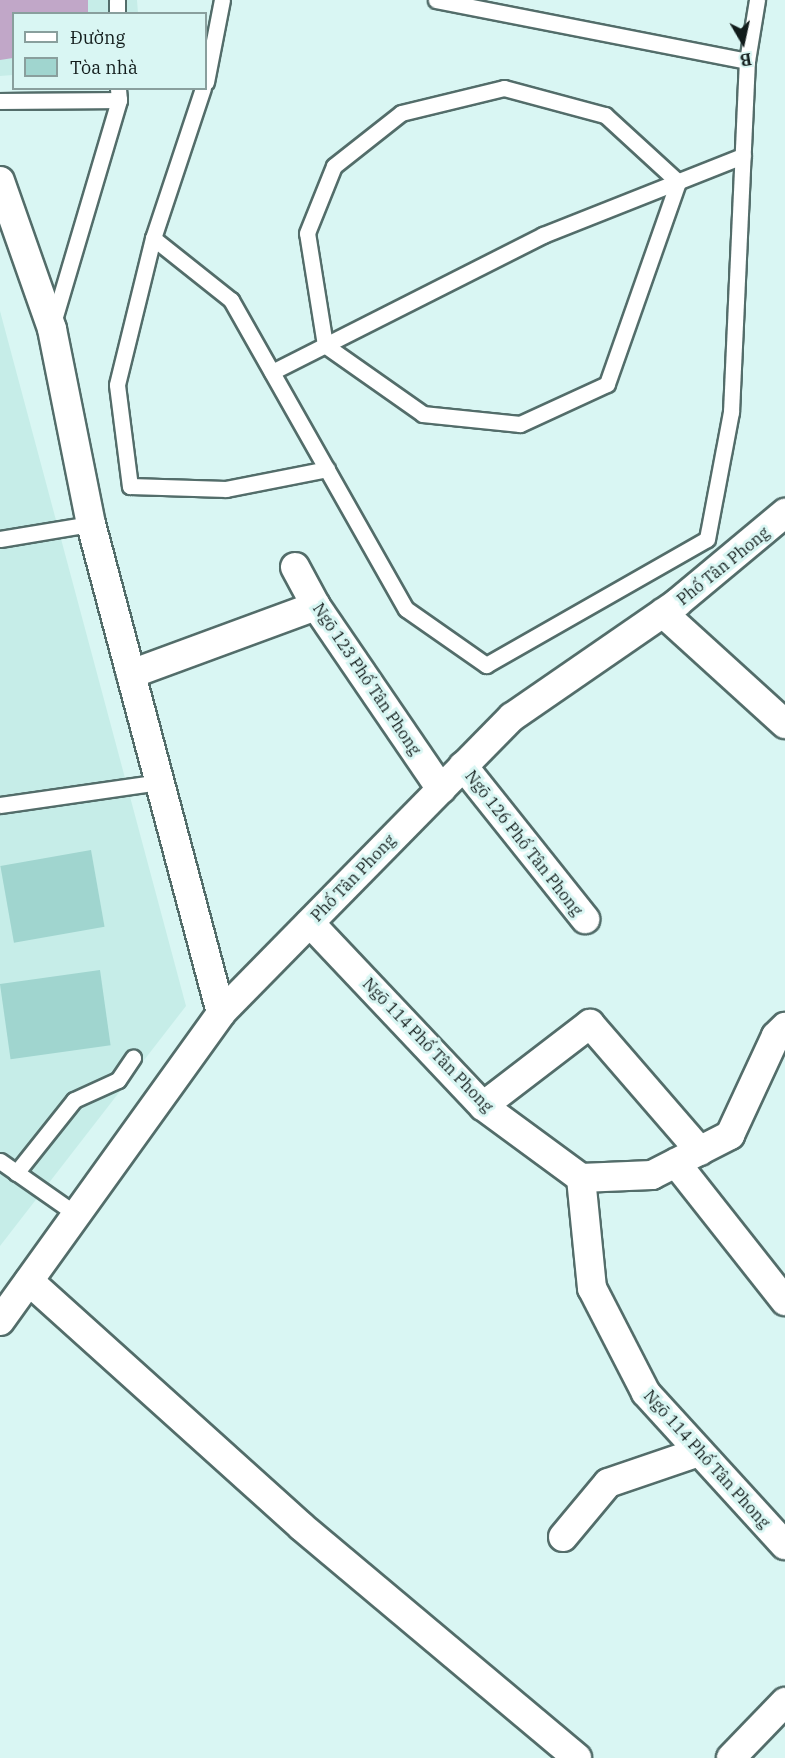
<!DOCTYPE html>
<html>
<head>
<meta charset="utf-8">
<style>
	body { margin:0 }
	#map { position:relative; width:785px; height:1758px; overflow:hidden; background:#d9f6f3; font-family:"IBM Plex Serif",serif }
	div>[style] { position:absolute }
	.built>* { inset:0; background:#c6ede8 }
	.water>* { inset:0; background:#c1a7c8 }
	.building>* { inset:0; background:#a0d5cf; transform-origin:0 0 }
	.roads { filter:drop-shadow(2px 0 #536d6a) drop-shadow(-2px 0 #536d6a) drop-shadow(0 2px #536d6a) drop-shadow(0 -2px #536d6a) }
	.lane>* { height:15px; margin:-7.5px; padding:0 7.5px; transform-origin:7.5px; border-radius:7.5px; background:#fff }
	.street>* { height:28px; margin:-14px; padding:0 14px; transform-origin:14px; border-radius:14px; background:#fff }
	span { translate:-50% -50%; white-space:nowrap; text-align:center; line-height:1.15; -webkit-text-stroke:6px #d9f6f3; paint-order:stroke }
	.street-label { font-size:16px; color:#121c1b }
	.legend { position:absolute; left:12px; top:12px; width:195px; height:78px; box-sizing:border-box; background:#d9f6f3; border:2px solid #899f9d; margin:0; padding:8px 10px; list-style:none; font-size:18px; color:#121c1b }
	.legend li { display:flex; align-items:center; gap:12px; height:30px }
	.legend b { width:30px; border:2px solid #899f9d }
	.north { position:absolute; left:713px; top:12px; width:60px; height:60px; -webkit-text-stroke:4px #d9f6f3; paint-order:stroke; rotate:171deg; font-size:16px; font-weight:700; line-height:24px; text-align:center; color:#121c1b }
	.north::after { content:''; display:block; margin:auto; width:21px; height:27px; background:#121c1b; clip-path:polygon(50% 0,100% 100%,50% 72%,0 100%) }
</style>
</head>
<body>
<div id="map">
	<div class="built">
		<i style="clip-path:polygon(0 0,137px 0,138px 13px,14px 14px,13px 75px,0 76px)"></i>
		<i style="clip-path:polygon(0 311px,186px 1006px,0 1246px)"></i>
	</div>
	<div class="water">
		<i style="clip-path:polygon(0 0,88px 0,88px 13px,14px 14px,13px 58px,0 60px)"></i>
	</div>
	<div class="building">
		<i style="left:91px;top:850px;width:78px;height:92px;rotate:80deg"></i>
		<i style="left:100px;top:970px;width:76px;height:101px;rotate:82deg"></i>
	</div>
	<div class="roads">
		<div class="lane">
			<i style="left:117px;top:0;width:14px;rotate:90deg"></i>
			<i style="left:747px;top:61px;width:62px;rotate:-80.7deg"></i>
			<i style="left:206px;top:82px;width:84px;rotate:-79deg"></i>
			<i style="left:203px;top:88px;width:158px;rotate:108.4deg"></i>
			<i style="left:153px;top:238px;width:151px;rotate:103.8deg"></i>
			<i style="left:117px;top:385px;width:102px;rotate:82.7deg"></i>
			<i style="left:130px;top:486px;width:96px;rotate:1.8deg"></i>
			<i style="left:226px;top:489px;width:103px;rotate:-11.2deg"></i>
			<i style="left:504px;top:88px;width:105px;rotate:15deg"></i>
			<i style="left:605px;top:115px;width:99px;rotate:42.5deg"></i>
			<i style="left:678px;top:182px;width:214px;rotate:109.4deg"></i>
			<i style="left:607px;top:384px;width:96px;rotate:155.3deg"></i>
			<i style="left:520px;top:424px;width:98px;rotate:-174.1deg"></i>
			<i style="left:423px;top:414px;width:120px;rotate:-144.9deg"></i>
			<i style="left:325px;top:345px;width:113px;rotate:-99.1deg"></i>
			<i style="left:307px;top:233px;width:72px;rotate:-68.1deg"></i>
			<i style="left:334px;top:166px;width:85px;rotate:-38.3deg"></i>
			<i style="left:401px;top:113px;width:106px;rotate:-13.6deg"></i>
			<i style="left:0;top:101px;width:119px;rotate:-0.5deg"></i>
			<i style="left:153px;top:238px;width:100px;rotate:38.5deg"></i>
			<i style="left:231px;top:300px;width:355px;rotate:60.5deg"></i>
			<i style="left:406px;top:609px;width:98px;rotate:35deg"></i>
			<i style="left:486px;top:665px;width:254px;rotate:-29.7deg"></i>
			<i style="left:707px;top:539px;width:129px;rotate:-79.3deg"></i>
			<i style="left:731px;top:412px;width:351px;rotate:-87.4deg"></i>
			<i style="left:747px;top:61px;width:317px;rotate:-168.9deg"></i>
			<i style="left:53px;top:323px;width:233px;rotate:-73.5deg"></i>
			<i style="left:119px;top:100px;width:12px;rotate:-95deg"></i>
			<i style="left:272px;top:372px;width:304px;rotate:-26.8deg"></i>
			<i style="left:543px;top:235px;width:215px;rotate:-21.6deg"></i>
			<i style="left:0;top:539px;width:92px;rotate:-9.4deg"></i>
			<i style="left:0;top:805px;width:162px;rotate:-8.2deg"></i>
			<i style="left:0;top:1161px;width:94px;rotate:35deg"></i>
			<i style="left:16px;top:1173px;width:93px;rotate:-51.5deg"></i>
			<i style="left:74px;top:1100px;width:48px;rotate:-24.4deg"></i>
			<i style="left:118px;top:1080px;width:27px;rotate:-56deg"></i>
		</div>
		<div class="street">
			<i style="left:0;top:181px;width:157px;rotate:70.6deg"></i>
			<i style="left:52px;top:329px;width:199px;rotate:78.7deg"></i>
			<i style="left:91px;top:524px;width:506px;rotate:75.11deg"></i>
			<i style="left:295px;top:567px;width:44px;rotate:61.7deg"></i>
			<i style="left:316px;top:606px;width:222px;rotate:55.7deg"></i>
			<i style="left:663px;top:613px;width:165px;rotate:42.3deg"></i>
			<i style="left:131px;top:674px;width:197px;rotate:-20.2deg"></i>
			<i style="left:463px;top:766px;width:196px;rotate:51.4deg"></i>
			<i style="left:310px;top:923px;width:252px;rotate:46.6deg"></i>
			<i style="left:483px;top:1106px;width:122px;rotate:36.3deg"></i>
			<i style="left:581px;top:1178px;width:111px;rotate:84.3deg"></i>
			<i style="left:592px;top:1288px;width:118px;rotate:62.8deg"></i>
			<i style="left:646px;top:1393px;width:206px;rotate:47.6deg"></i>
			<i style="left:483px;top:1106px;width:135px;rotate:-37.5deg"></i>
			<i style="left:590px;top:1024px;width:168px;rotate:49.1deg"></i>
			<i style="left:676px;top:1163px;width:176px;rotate:51.7deg"></i>
			<i style="left:581px;top:1178px;width:71px;rotate:-2.4deg"></i>
			<i style="left:652px;top:1175px;width:88px;rotate:-27.1deg"></i>
			<i style="left:730px;top:1135px;width:109px;rotate:-65.1deg"></i>
			<i style="left:776px;top:1036px;width:13px;rotate:-45deg"></i>
			<i style="left:29px;top:1281px;width:367px;rotate:42deg"></i>
			<i style="left:302px;top:1527px;width:359px;rotate:40deg"></i>
			<i style="left:0;top:1321px;width:379px;rotate:-54.3deg"></i>
			<i style="left:221px;top:1013px;width:415px;rotate:-45.5deg"></i>
			<i style="left:512px;top:717px;width:201px;rotate:-34.6deg"></i>
			<i style="left:677px;top:603px;width:141px;rotate:-39.8deg"></i>
			<i style="left:563px;top:1537px;width:70px;rotate:-50.2deg"></i>
			<i style="left:608px;top:1483px;width:96px;rotate:-18.8deg"></i>
			<i style="left:731px;top:1758px;width:78px;rotate:-46deg"></i>
		</div>
	</div>
	<div class="street-label">
		<span style="left:723px;top:566px;rotate:-39deg">Phố Tân Phong</span>
		<span style="left:367px;top:679px;rotate:56deg">Ngõ 123 Phố Tân Phong</span>
		<span style="left:524px;top:843px;rotate:52deg">Ngõ 126 Phố Tân Phong</span>
		<span style="left:353px;top:878px;rotate:-46deg">Phố Tân Phong</span>
		<span style="left:428px;top:1045px;rotate:46deg">Ngõ 114 Phố Tân Phong</span>
		<span style="left:707px;top:1459px;rotate:48deg">Ngõ 114 Phố Tân Phong</span>
	</div>
	<ul class="legend">
	<li><b style="height:8px;background:#fff"></b>Đường</li>
	<li><b style="height:16px;background:#a0d5cf"></b>Tòa nhà</li>
	</ul>
	<div class="north">B</div>
</div>
</body>
</html>
